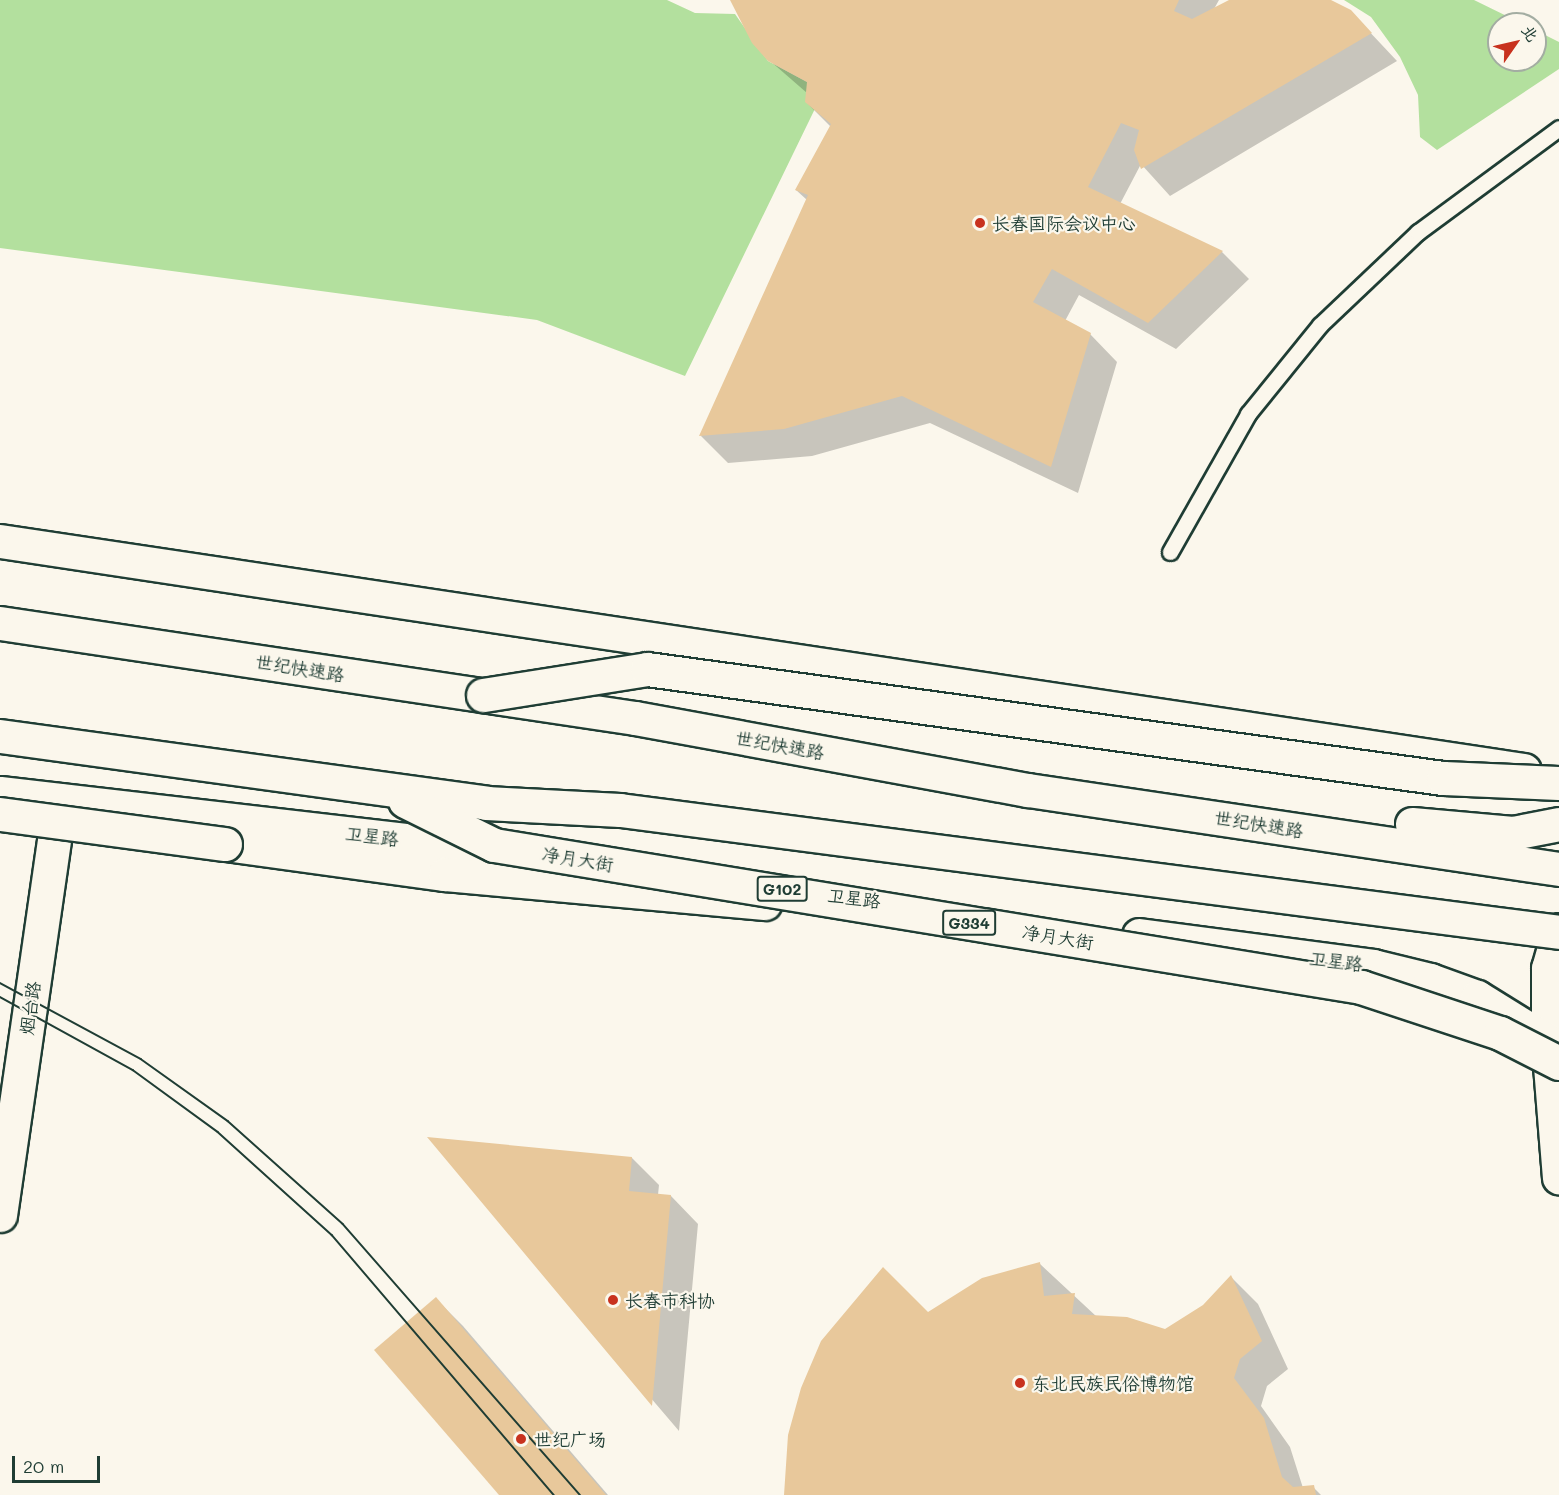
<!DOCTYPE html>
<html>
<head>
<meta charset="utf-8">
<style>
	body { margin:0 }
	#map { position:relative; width:1559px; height:1495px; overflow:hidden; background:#fbf7ec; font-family:Mali,"LXGW WenKai TC",sans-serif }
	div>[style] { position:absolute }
	.green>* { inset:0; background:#b3e09e }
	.shadow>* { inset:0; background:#0003 }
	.building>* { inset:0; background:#e8c89b }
	.roads { filter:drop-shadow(2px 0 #1f3d34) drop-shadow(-2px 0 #1f3d34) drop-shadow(0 2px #1f3d34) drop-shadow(0 -2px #1f3d34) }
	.service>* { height:15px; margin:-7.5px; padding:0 7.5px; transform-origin:7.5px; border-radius:7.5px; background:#fbf7ec }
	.tertiary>* { height:33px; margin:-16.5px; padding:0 16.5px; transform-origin:16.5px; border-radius:16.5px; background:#fbf7ec }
	.primary>* { height:33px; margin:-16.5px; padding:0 16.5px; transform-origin:16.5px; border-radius:16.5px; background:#fbf7ec }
	.trunk>* { height:33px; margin:-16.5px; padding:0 16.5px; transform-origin:16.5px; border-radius:16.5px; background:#fbf7ec }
	.tram>* { height:1.5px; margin:-0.75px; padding:0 0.75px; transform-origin:0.75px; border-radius:0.75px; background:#1f3d34 }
	.bridges { filter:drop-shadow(2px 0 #1f3d34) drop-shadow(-2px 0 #1f3d34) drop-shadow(0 2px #1f3d34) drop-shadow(0 -2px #1f3d34) }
	.trunk-bridge>* { height:33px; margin:-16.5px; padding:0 16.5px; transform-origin:16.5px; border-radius:16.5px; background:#fbf7ec }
	.dots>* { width:16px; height:16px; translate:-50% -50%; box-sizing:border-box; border:3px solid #fbf7ec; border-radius:50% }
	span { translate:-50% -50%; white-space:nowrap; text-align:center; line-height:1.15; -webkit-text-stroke:4.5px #fbf7ec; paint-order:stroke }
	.shield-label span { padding:2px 4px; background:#fbf7ec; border:2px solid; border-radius:4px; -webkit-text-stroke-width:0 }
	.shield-label { font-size:16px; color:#1f3d34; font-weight:700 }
	.poi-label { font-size:18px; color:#1f3d34 }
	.left { translate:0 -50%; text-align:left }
	.street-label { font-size:18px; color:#1f3d34 }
	.north { position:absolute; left:1487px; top:12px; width:60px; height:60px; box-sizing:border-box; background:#fbf7ec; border:2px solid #a3ada2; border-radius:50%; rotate:56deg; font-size:16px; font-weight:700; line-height:24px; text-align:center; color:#1f3d34 }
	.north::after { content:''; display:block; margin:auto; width:21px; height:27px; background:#c8321e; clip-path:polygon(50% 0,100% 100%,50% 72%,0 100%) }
	.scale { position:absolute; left:12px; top:1456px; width:88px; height:27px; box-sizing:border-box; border:3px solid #1f3d34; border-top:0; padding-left:8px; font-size:18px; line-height:21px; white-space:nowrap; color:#1f3d34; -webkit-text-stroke:4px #fbf7ec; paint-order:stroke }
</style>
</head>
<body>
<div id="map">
	<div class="green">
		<i style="clip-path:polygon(0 0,667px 0,695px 13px,735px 14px,768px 61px,807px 82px,827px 84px,685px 376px,537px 320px,0 248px)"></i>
		<i style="clip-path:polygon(1344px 0,1474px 0,1523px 24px,1499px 24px,1499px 60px,1535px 60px,1535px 30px,1559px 42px,1559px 69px,1437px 150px,1420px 137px,1418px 95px,1400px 57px,1371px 17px)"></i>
	</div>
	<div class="shadow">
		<i style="clip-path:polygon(731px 0,1219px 0,1214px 9px,1232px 0,1328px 0,1350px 11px,1397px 61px,1170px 196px,1141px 164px,1120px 204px,1222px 252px,1249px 279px,1176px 349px,1079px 295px,1065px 321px,1090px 334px,1117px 362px,1078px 493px,930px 423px,812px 456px,728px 463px,701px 436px,807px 200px,796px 190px,831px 127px,806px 102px,807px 93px,769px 60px)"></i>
		<i style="clip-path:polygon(430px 1139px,632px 1158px,659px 1185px,658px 1195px,671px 1196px,698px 1224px,679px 1431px)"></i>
		<i style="clip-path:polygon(1040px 1264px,1097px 1317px,1165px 1331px,1204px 1306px,1231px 1277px,1258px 1304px,1288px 1369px,1267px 1386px,1261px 1406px,1290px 1447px,1303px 1488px,1313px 1487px,1321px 1495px,787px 1495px,928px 1314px)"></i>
		<i style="clip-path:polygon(436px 1299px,463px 1326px,608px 1495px,501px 1495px)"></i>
	</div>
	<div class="building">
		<i style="clip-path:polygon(730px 0,1179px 0,1174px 11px,1192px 19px,1229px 0,1331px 0,1351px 10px,1372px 33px,1141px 169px,1134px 150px,1139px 130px,1121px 123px,1088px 187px,1223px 251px,1148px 323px,1052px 269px,1033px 302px,1091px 333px,1051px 467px,902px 396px,784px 429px,699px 436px,808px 195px,795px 190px,831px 124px,805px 102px,807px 82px,768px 61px,752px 43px)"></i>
		<i style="clip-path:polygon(427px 1137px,632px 1157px,629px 1191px,671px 1195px,652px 1406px)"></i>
		<i style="clip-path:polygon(1040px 1262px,1044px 1296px,1075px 1293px,1072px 1314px,1127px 1317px,1165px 1329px,1203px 1305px,1231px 1275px,1262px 1341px,1240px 1359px,1234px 1378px,1264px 1418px,1282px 1477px,1293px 1487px,1314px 1485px,1316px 1495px,784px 1495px,788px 1435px,801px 1388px,821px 1341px,883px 1267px,928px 1312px,982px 1278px)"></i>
		<i style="clip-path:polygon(436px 1297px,606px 1495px,499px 1495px,374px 1350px)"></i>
	</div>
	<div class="roads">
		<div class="service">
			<i style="left:1170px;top:552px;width:159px;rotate:-60.5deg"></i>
			<i style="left:1248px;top:414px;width:114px;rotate:-51deg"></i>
			<i style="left:1320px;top:325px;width:135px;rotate:-43.5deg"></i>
			<i style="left:1418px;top:232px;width:175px;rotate:-36.4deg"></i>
		</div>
		<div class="tertiary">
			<i style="left:0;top:1215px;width:419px;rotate:-81.8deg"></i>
		</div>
		<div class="primary">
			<i style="left:0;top:541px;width:1541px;rotate:8.55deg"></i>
		</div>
		<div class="trunk">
			<i style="left:0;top:623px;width:642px;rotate:8.51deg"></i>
			<i style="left:635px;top:718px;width:400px;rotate:10.4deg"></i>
			<i style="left:1028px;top:790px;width:537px;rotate:8.46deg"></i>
			<i style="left:0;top:793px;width:505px;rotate:6.59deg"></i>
			<i style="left:1412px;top:824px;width:101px;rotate:5.1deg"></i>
			<i style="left:1513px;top:833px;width:47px;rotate:-11.1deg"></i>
			<i style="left:225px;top:844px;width:222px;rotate:7.8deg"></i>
			<i style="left:445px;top:874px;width:321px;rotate:5.2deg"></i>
			<i style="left:1559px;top:930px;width:40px;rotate:106deg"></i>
			<i style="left:1548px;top:968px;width:73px;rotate:90deg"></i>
			<i style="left:1548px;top:1041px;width:137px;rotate:85.4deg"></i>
			<i style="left:1139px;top:935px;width:236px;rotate:7.5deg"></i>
			<i style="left:1373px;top:966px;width:59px;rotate:13.8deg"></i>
			<i style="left:1430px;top:980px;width:50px;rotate:19.9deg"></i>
			<i style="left:1477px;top:997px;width:84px;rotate:31.8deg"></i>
		</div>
	</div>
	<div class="tram">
		<i style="left:0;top:983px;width:160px;rotate:28.3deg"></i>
		<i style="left:141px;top:1059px;width:107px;rotate:35.5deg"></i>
		<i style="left:228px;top:1121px;width:154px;rotate:41.8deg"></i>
		<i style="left:343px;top:1224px;width:360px;rotate:48.8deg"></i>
		<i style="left:0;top:997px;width:152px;rotate:28.8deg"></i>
		<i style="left:133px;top:1070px;width:105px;rotate:36.1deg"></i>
		<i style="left:218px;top:1132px;width:154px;rotate:42.1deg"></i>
		<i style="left:332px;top:1235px;width:342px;rotate:49.5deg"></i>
	</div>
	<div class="bridges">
		<div class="trunk-bridge">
			<i style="left:483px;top:695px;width:166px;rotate:-9deg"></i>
			<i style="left:647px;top:669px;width:803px;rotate:7.8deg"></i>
			<i style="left:1443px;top:778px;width:116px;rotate:2.5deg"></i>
			<i style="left:0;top:736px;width:491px;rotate:7.8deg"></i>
			<i style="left:486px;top:803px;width:134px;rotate:3deg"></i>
			<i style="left:620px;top:810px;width:947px;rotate:7.4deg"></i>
			<i style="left:405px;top:801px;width:99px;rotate:26.3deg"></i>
			<i style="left:494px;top:845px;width:879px;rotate:9.3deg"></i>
			<i style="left:1361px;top:987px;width:146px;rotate:18.3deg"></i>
			<i style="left:1500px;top:1033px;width:66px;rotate:27deg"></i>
			<i style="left:0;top:814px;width:227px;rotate:7.6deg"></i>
		</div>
	</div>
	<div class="dots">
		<i style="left:980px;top:223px;background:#c8321e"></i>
		<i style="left:613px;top:1300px;background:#c8321e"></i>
		<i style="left:1020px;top:1383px;background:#c8321e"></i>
		<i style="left:521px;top:1439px;background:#c8321e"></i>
	</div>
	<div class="shield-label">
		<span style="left:782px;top:889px">G102</span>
		<span style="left:969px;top:923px">G334</span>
	</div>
	<div class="poi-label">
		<span class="left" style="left:992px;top:223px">长春国际会议中心</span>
		<span class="left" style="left:625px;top:1300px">长春市科协</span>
		<span class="left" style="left:1032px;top:1383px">东北民族民俗博物馆</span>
		<span class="left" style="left:534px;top:1439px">世纪广场</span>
	</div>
	<div class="street-label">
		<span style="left:300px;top:668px;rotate:9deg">世纪快速路</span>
		<span style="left:780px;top:745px;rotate:10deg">世纪快速路</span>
		<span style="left:1259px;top:824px;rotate:9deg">世纪快速路</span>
		<span style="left:372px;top:836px;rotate:7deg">卫星路</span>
		<span style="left:578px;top:859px;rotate:9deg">净月大街</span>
		<span style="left:854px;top:898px;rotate:7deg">卫星路</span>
		<span style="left:1058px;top:937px;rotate:9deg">净月大街</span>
		<span style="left:1336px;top:961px;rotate:7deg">卫星路</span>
		<span style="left:30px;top:1008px;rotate:-82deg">烟台路</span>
	</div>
	<div class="north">北</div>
	<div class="scale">20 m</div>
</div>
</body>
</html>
